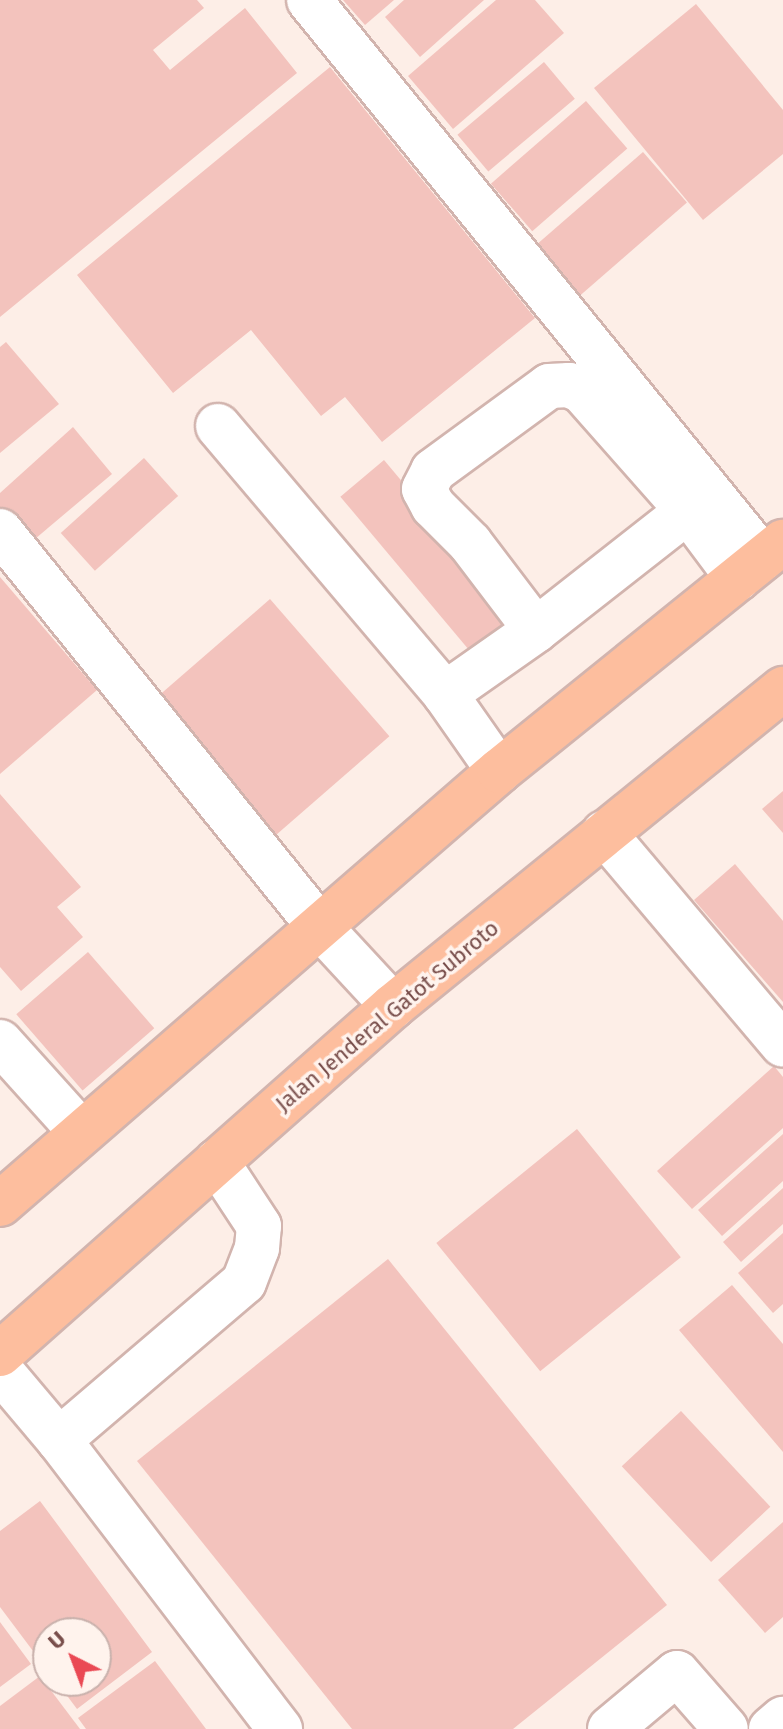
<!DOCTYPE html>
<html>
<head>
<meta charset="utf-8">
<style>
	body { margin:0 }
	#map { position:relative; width:783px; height:1729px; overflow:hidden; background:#fdeee7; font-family:"Fira Sans",sans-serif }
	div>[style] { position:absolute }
	.building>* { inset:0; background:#f3c3bd; transform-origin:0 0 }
	.roads { filter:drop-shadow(2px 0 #d2b4ae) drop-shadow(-2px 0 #d2b4ae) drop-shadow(0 2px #d2b4ae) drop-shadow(0 -2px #d2b4ae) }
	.minor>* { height:44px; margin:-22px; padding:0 22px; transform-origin:22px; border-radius:22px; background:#fff }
	.major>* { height:44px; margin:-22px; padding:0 22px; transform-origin:22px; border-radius:22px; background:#fdbe9e }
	span { translate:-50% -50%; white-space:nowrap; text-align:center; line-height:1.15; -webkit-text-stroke:7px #fff3ed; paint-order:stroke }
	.street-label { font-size:22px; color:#784d4a }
	.north { position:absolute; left:32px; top:1617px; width:80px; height:80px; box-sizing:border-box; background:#fff3ed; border:2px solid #c9b1ac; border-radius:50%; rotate:318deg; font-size:22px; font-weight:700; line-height:32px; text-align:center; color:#784d4a }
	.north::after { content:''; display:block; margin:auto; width:28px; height:36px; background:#ea4954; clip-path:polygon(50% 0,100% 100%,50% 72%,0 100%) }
</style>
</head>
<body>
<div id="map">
	<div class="building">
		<i style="clip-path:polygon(0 0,197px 0,204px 8px,153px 50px,170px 70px,245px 8px,297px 73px,0 317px)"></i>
		<i style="clip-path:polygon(343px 0,394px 0,365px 25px)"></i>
		<i style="clip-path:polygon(404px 0,484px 0,420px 57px,385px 17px)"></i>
		<i style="clip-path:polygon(496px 0,535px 0,564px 33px,453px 129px,408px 76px)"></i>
		<i style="clip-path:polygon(696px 4px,783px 110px,783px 154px,703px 220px,594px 88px)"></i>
		<i style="left:544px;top:62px;width:48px;height:113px;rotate:50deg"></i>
		<i style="clip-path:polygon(330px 67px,535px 318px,382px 442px,345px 397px,321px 416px,251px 330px,173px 393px,77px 275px)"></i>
		<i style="left:586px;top:101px;width:63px;height:126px;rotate:49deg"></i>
		<i style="left:643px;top:152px;width:67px;height:142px;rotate:49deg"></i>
		<i style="clip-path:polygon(6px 342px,59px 404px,0 453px,0 347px)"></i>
		<i style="clip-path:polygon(73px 427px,112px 474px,29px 544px,0 510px,0 493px)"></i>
		<i style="left:144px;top:458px;width:51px;height:112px;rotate:48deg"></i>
		<i style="left:384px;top:460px;width:210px;height:57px;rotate:50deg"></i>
		<i style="clip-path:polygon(0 577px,97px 690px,0 774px)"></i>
		<i style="left:270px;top:599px;width:182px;height:159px;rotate:49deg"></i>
		<i style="clip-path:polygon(783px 791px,783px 833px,762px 809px)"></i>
		<i style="clip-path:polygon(0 794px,81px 887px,57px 907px,83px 937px,21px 991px,0 967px)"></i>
		<i style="clip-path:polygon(735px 864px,783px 921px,783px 1002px,694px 900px)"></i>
		<i style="left:88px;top:952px;width:101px;height:95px;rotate:49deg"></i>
		<i style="clip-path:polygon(774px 1066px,783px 1077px,783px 1128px,692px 1209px,657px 1171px)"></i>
		<i style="left:577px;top:1129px;width:165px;height:181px;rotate:51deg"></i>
		<i style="clip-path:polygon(783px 1134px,783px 1181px,722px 1236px,698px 1210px)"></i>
		<i style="clip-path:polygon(783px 1188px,783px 1224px,741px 1262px,723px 1242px)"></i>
		<i style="clip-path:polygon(783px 1233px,783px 1304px,773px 1313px,738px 1273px)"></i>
		<i style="clip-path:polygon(388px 1259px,667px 1605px,513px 1729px,352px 1729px,137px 1461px)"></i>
		<i style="clip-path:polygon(732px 1285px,783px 1344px,783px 1452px,679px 1330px)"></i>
		<i style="left:681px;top:1411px;width:131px;height:81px;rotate:47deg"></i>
		<i style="clip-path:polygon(40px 1501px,152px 1652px,77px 1709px,56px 1681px,96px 1681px,96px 1633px,48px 1633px,48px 1671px,0 1607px,0 1531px)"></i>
		<i style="clip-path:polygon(783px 1522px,783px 1617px,765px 1633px,718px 1580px)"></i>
		<i style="clip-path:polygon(0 1622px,31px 1664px,0 1687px)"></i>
		<i style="clip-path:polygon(155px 1661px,206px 1729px,86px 1729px,78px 1718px)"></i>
		<i style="clip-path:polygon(40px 1676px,80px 1729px,0 1729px,0 1706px)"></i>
	</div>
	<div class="roads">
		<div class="minor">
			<i style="left:309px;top:0;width:719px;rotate:50.87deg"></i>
			<i style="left:218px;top:426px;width:351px;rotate:49.7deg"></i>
			<i style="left:445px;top:694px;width:94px;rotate:55deg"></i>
			<i style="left:0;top:531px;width:508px;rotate:51.08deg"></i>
			<i style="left:319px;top:926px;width:109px;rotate:47.2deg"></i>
			<i style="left:536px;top:630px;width:109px;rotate:-127.2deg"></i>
			<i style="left:470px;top:543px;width:52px;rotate:-135deg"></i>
			<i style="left:433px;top:506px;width:19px;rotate:-118deg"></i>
			<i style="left:424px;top:489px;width:20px;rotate:-63deg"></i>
			<i style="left:433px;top:471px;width:144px;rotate:-36.2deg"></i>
			<i style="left:549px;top:386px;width:20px;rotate:-3deg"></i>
			<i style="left:569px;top:385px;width:14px;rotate:25deg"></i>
			<i style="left:582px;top:391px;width:160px;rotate:48.5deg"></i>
			<i style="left:445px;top:694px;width:111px;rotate:-35.1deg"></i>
			<i style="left:536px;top:630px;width:193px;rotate:-38.1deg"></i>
			<i style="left:688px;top:511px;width:84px;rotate:53.3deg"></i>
			<i style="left:604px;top:833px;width:277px;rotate:49.8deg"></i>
			<i style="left:0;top:1042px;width:121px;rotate:48deg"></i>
			<i style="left:0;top:1370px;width:92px;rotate:49.9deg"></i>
			<i style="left:59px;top:1440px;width:364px;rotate:52.6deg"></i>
			<i style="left:59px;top:1440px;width:243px;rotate:-40.5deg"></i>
			<i style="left:244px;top:1282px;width:36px;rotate:-69deg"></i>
			<i style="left:257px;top:1248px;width:22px;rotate:-85deg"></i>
			<i style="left:259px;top:1226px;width:77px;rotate:-123.3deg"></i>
			<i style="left:610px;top:1729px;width:87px;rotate:-39.9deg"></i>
			<i style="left:677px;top:1673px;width:74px;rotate:48.8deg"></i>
			<i style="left:771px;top:1729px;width:16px;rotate:-40deg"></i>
		</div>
		<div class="major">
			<i style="left:0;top:1204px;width:661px;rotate:-40.95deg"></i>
			<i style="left:499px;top:771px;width:365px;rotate:-38.9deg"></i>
			<i style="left:0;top:1354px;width:525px;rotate:-41.52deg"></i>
			<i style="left:393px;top:1006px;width:503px;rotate:-39.1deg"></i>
		</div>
	</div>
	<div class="street-label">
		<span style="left:387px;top:1016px;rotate:-40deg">Jalan Jenderal Gatot Subroto</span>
	</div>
	<div class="north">U</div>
</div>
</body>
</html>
